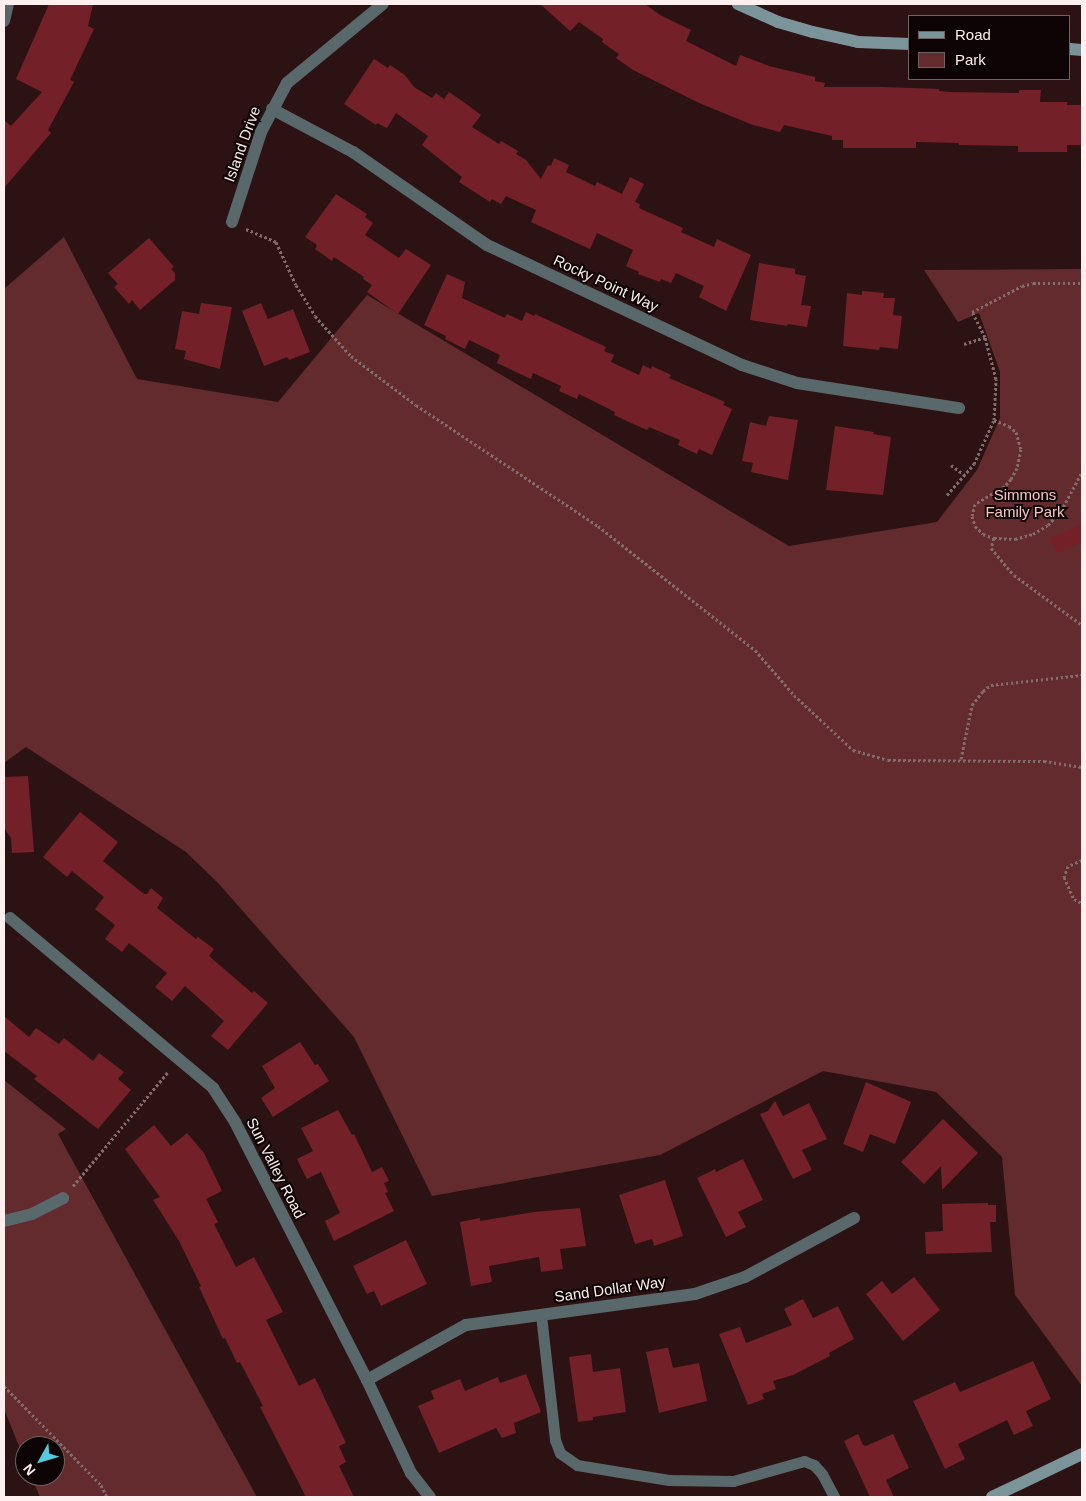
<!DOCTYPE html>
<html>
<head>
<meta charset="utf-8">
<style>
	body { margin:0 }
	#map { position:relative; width:1086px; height:1501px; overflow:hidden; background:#2c1213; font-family:Arial,sans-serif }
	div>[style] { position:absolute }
	.green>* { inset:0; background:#632b2d }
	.building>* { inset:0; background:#742028 }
	.path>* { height:3px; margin-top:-1.5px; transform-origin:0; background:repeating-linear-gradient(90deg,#826c6c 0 2.5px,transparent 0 5px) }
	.lane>* { height:11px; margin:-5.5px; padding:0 5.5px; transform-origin:5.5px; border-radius:5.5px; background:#58686b }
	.street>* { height:12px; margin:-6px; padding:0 6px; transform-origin:6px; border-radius:6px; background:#58686b }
	.secondary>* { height:12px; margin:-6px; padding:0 6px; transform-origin:6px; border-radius:6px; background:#7b9499 }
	span { translate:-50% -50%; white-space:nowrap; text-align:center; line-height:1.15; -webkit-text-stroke:4px #0d0304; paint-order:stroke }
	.street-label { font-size:15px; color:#ffefee }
	.park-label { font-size:15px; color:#f8c4c4 }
	.frame { position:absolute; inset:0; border:5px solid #ffefee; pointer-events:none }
	.legend { position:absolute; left:908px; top:15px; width:162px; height:65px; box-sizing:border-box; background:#0d0304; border:1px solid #6e6162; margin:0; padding:6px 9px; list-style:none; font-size:15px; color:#ffefee }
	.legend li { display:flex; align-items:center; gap:10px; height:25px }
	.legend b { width:25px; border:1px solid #6e6162 }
	.north { position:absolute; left:15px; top:1436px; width:50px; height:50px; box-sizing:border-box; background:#0d0304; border:1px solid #6e6162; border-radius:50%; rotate:231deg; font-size:14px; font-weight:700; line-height:20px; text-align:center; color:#ffefee }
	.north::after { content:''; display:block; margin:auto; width:18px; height:22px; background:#55cade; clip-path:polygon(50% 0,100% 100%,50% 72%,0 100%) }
</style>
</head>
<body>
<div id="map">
	<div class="green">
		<i style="clip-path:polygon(64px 237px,137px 379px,278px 402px,367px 295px,789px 546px,937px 522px,977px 470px,1000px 418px,1000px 372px,979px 313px,958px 322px,924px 270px,1082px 269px,1082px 1386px,1015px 1295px,1002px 1157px,936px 1092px,823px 1071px,660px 1155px,432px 1196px,354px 1037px,219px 884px,186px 852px,26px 747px,4px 763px,4px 289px)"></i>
		<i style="clip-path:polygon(4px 1080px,66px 1129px,58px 1134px,257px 1497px,40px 1497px,31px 1476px,55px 1476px,55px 1446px,25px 1446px,25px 1461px,4px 1409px)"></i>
	</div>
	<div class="building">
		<i style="clip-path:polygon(49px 4px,93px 4px,88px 26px,94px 29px,70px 80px,74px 82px,48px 130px,51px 133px,4px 188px,4px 120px,11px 126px,42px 92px,16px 79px)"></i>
		<i style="clip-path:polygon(540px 4px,645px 4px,660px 15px,691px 30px,686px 41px,736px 66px,740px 55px,769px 66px,815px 77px,815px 81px,825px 83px,824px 87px,882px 87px,939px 89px,939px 91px,950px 92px,1019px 93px,1019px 90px,1041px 90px,1040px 102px,1067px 102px,1067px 105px,1082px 105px,1082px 145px,1067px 145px,1067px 152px,1018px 152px,1018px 146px,959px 145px,959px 143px,916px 142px,916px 148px,843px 148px,843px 140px,832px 140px,832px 136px,784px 125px,780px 132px,753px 125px,699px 103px,633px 70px,616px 58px,619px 54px,602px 42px,603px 39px,579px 22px,570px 31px)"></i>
		<i style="clip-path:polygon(374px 59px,388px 68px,390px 65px,405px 75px,414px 87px,432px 98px,436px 93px,444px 99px,449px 92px,465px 103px,481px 115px,472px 127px,499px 144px,501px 141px,518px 151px,516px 154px,526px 160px,541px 179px,548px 165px,551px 166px,554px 158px,569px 165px,566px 172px,595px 186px,597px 182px,622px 194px,630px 177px,644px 184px,635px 202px,640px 204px,639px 208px,683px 228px,681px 232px,714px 247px,717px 239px,751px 255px,726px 311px,699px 297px,704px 286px,676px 273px,671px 283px,661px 279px,660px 282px,638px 274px,639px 272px,626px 266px,633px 250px,597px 233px,590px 249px,531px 222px,536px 210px,506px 196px,501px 204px,492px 199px,490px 202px,459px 182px,462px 177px,422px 145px,428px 136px,396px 113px,387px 128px,377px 123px,376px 125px,344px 104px)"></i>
		<i style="clip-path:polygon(336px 194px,367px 214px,365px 217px,373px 223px,365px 235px,399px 258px,406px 249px,431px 265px,398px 314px,367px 292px,372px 285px,363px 279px,364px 277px,334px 257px,332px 261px,315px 249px,317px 245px,305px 237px)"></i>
		<i style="clip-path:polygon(149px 238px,174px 267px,171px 269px,175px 273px,175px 280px,140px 310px,132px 300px,129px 304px,114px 287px,118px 284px,108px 273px)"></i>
		<i style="clip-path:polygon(759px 263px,795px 269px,795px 274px,806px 276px,801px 305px,811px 306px,807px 327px,788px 324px,787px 326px,750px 320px)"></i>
		<i style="clip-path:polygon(447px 274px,465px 282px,462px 298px,505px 318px,507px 314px,522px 321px,526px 312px,534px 316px,535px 314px,606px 347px,604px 351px,614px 355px,611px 362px,639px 375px,643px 365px,651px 369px,652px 366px,671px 375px,669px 378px,725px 402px,723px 405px,732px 409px,712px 455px,699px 449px,697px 454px,678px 445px,680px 440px,649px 427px,647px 430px,629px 422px,614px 415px,615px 412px,579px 394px,577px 399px,559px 391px,561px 386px,533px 373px,531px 379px,497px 363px,500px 355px,469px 340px,465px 349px,445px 339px,446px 336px,424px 325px)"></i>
		<i style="clip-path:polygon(862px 291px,884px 293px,883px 298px,895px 298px,893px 315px,902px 316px,898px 349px,880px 347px,879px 350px,843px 346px,847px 293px,862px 295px)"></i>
		<i style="clip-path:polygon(201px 303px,232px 307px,220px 369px,184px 359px,186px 351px,175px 349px,182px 311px,199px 314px)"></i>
		<i style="clip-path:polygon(261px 303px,268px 319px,293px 309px,310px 352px,289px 360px,287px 357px,264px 366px,242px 311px)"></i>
		<i style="clip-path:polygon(769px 416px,798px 420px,788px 480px,751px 472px,753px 463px,742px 461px,750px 422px,766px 426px)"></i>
		<i style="clip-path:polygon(835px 426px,874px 432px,873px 434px,891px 437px,883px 495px,826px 490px)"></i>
		<i style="clip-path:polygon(1082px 524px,1082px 542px,1057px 553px,1050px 538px)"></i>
		<i style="clip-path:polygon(28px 776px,34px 852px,12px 853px,11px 838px,4px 828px,4px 777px)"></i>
		<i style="clip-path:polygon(80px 812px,118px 842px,103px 861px,144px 894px,147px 894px,151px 888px,163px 898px,157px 908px,196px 939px,198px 937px,214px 949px,209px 956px,252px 993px,254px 991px,268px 1003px,228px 1050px,211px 1036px,224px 1021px,185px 986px,172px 1001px,155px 987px,167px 973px,129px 943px,122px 952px,105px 939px,115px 925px,95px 909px,104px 897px,72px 871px,67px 877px,43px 857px)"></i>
		<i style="clip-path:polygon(4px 1016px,29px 1037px,36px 1028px,59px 1044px,64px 1038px,93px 1061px,99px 1053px,124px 1072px,118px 1079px,131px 1090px,98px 1129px,34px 1079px,37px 1076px,4px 1051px)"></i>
		<i style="clip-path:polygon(300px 1042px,315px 1065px,318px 1064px,329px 1081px,273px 1117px,261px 1098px,275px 1088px,262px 1066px)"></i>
		<i style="clip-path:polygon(866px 1082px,911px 1102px,895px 1144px,870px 1134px,863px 1152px,843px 1144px)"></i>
		<i style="clip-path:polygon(775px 1101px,783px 1116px,809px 1103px,827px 1139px,802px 1150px,812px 1170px,793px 1179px,760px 1114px,768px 1111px)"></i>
		<i style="clip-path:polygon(338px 1110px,352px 1135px,354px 1134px,372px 1172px,382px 1167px,389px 1181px,384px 1183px,388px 1192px,385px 1193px,394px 1211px,334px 1241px,325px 1221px,340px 1213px,321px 1172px,307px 1179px,297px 1159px,313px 1151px,301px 1128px)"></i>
		<i style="clip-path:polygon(943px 1119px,978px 1153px,942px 1190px,941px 1166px,924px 1184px,901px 1162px)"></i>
		<i style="clip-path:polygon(154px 1125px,171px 1146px,187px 1133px,204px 1153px,222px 1191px,206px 1199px,218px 1222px,214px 1224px,236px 1267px,254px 1257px,273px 1293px,283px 1312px,266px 1320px,299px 1386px,315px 1378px,346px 1443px,339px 1446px,346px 1462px,339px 1466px,354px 1497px,306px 1497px,260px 1407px,263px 1406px,240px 1362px,237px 1363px,225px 1338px,223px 1339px,199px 1287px,201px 1286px,179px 1241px,153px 1200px,160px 1197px,125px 1149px)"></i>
		<i style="clip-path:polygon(743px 1159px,763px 1200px,738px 1212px,746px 1227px,726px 1237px,697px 1178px,715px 1169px,716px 1172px)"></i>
		<i style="clip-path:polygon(665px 1180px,683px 1236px,654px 1246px,652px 1239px,635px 1244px,619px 1195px)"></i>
		<i style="clip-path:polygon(988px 1203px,988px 1205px,996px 1205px,996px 1222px,990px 1222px,992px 1252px,926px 1254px,925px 1232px,943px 1231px,942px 1204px)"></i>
		<i style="clip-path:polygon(580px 1208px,586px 1246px,560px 1249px,563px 1269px,541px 1272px,539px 1257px,489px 1266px,492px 1282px,471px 1286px,460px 1222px,480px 1218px,480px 1221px,534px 1212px)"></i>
		<i style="clip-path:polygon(406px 1240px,427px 1284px,381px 1306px,374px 1291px,367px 1294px,353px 1266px)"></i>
		<i style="clip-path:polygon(914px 1277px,940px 1310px,903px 1341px,866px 1294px,882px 1281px,892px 1294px)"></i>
		<i style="clip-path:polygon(803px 1299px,813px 1318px,838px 1306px,854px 1339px,829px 1353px,830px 1356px,793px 1375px,773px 1381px,776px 1389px,762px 1394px,764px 1399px,748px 1405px,719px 1334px,740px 1327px,746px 1343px,792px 1325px,784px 1309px)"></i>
		<i style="clip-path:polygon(665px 1348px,668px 1348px,673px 1368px,699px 1363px,707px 1401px,659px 1413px,646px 1352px)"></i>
		<i style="clip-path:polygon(591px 1354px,593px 1372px,620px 1368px,626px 1412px,593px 1417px,593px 1420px,578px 1422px,569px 1357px)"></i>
		<i style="clip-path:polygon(1033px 1361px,1051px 1399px,1026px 1411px,1033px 1426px,1014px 1435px,1007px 1420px,958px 1444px,965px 1459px,945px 1469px,913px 1401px,955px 1382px,960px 1392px)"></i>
		<i style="clip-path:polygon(526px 1374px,541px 1412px,514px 1423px,516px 1433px,502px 1438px,496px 1428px,439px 1453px,418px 1406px,434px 1399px,431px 1391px,460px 1379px,465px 1391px,498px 1377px,500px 1383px)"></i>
		<i style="clip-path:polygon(858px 1434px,863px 1445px,866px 1446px,893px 1434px,909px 1468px,886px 1480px,894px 1497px,870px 1497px,844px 1441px)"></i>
	</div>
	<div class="path">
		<i style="left:246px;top:229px;width:33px;rotate:23deg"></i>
		<i style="left:276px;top:242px;width:47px;rotate:65.1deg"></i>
		<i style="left:296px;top:285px;width:36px;rotate:58deg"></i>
		<i style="left:315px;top:316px;width:54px;rotate:48deg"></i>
		<i style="left:351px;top:356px;width:81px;rotate:37deg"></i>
		<i style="left:416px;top:405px;width:219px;rotate:33.6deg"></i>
		<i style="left:598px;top:526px;width:200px;rotate:38.3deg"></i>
		<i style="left:755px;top:650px;width:60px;rotate:49.1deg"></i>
		<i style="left:794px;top:695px;width:81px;rotate:43deg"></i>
		<i style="left:853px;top:750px;width:36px;rotate:16deg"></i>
		<i style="left:888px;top:760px;width:156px;rotate:0.4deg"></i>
		<i style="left:1044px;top:761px;width:38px;rotate:9deg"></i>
		<i style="left:964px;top:344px;width:22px;rotate:-18deg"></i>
		<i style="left:994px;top:420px;width:16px;rotate:22deg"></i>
		<i style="left:1009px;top:426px;width:9px;rotate:41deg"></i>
		<i style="left:1016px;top:432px;width:18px;rotate:74deg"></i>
		<i style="left:1021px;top:449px;width:19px;rotate:102deg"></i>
		<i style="left:1017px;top:468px;width:13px;rotate:119deg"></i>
		<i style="left:1011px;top:479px;width:9px;rotate:131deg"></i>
		<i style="left:1005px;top:486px;width:35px;rotate:149deg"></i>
		<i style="left:975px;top:504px;width:12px;rotate:104deg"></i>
		<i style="left:972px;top:516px;width:10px;rotate:73deg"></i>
		<i style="left:975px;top:526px;width:11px;rotate:45deg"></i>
		<i style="left:983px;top:534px;width:12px;rotate:20deg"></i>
		<i style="left:994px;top:538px;width:21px;rotate:3deg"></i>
		<i style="left:1015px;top:539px;width:19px;rotate:-16deg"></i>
		<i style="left:1033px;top:534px;width:17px;rotate:-31deg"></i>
		<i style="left:1048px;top:525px;width:19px;rotate:-47deg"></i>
		<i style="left:1061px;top:511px;width:44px;rotate:-61.7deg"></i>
		<i style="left:951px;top:465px;width:17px;rotate:36deg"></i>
		<i style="left:947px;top:495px;width:41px;rotate:-48.9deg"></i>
		<i style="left:974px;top:464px;width:48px;rotate:-65.6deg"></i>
		<i style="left:994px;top:420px;width:41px;rotate:-87.2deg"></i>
		<i style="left:996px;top:379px;width:43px;rotate:-104.7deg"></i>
		<i style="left:985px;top:337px;width:28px;rotate:-117deg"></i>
		<i style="left:972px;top:312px;width:56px;rotate:-27.5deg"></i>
		<i style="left:1022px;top:286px;width:11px;rotate:-15deg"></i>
		<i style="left:1033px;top:283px;width:49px"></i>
		<i style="left:994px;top:538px;width:10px;rotate:107deg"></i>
		<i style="left:991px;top:548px;width:35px;rotate:50deg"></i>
		<i style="left:1014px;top:575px;width:84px;rotate:36.3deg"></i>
		<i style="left:961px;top:759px;width:55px;rotate:-78.5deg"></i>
		<i style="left:972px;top:705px;width:18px;rotate:-52deg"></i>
		<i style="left:983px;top:691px;width:10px;rotate:-37deg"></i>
		<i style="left:991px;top:685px;width:92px;rotate:-6.3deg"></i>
		<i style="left:1082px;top:860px;width:15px;rotate:157deg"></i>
		<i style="left:1068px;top:866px;width:12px;rotate:110deg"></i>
		<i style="left:1064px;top:877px;width:24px;rotate:66deg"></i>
		<i style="left:1074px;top:899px;width:9px;rotate:27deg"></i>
		<i style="left:73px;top:1186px;width:148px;rotate:-50.2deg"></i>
		<i style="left:4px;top:1386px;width:139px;rotate:45.6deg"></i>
		<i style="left:101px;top:1485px;width:13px;rotate:63deg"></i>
	</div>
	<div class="lane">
		<i style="left:541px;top:1315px;width:126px;rotate:83.6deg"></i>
		<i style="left:555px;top:1440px;width:14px;rotate:69deg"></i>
		<i style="left:560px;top:1453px;width:21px;rotate:35deg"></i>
		<i style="left:577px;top:1465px;width:93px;rotate:9.3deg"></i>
		<i style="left:669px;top:1480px;width:64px;rotate:0.9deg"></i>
		<i style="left:733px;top:1481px;width:74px;rotate:-15.7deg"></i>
		<i style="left:804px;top:1461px;width:11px;rotate:22deg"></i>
		<i style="left:814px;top:1465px;width:12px;rotate:48deg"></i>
		<i style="left:822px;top:1474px;width:26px;rotate:62deg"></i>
	</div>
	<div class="street">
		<i style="left:4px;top:21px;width:17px;rotate:-77deg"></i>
		<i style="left:272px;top:109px;width:92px;rotate:28deg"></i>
		<i style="left:353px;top:152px;width:163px;rotate:34.8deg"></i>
		<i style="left:487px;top:245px;width:282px;rotate:25.2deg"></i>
		<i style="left:742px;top:365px;width:58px;rotate:18.1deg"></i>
		<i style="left:797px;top:383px;width:164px;rotate:8.8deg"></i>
		<i style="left:232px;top:222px;width:95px;rotate:-72.1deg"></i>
		<i style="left:261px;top:132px;width:55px;rotate:-62deg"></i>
		<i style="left:287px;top:83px;width:124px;rotate:-39.5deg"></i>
		<i style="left:10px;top:918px;width:265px;rotate:39.9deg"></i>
		<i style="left:213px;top:1088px;width:40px;rotate:57.1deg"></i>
		<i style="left:235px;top:1122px;width:290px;rotate:62.9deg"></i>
		<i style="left:367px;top:1380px;width:103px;rotate:64.7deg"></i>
		<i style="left:411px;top:1473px;width:31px;rotate:52deg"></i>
		<i style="left:4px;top:1221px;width:29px;rotate:-14deg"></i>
		<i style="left:32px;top:1214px;width:35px;rotate:-27deg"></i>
		<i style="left:367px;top:1380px;width:113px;rotate:-29.1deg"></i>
		<i style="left:466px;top:1325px;width:231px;rotate:-7.7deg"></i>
		<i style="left:695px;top:1294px;width:53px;rotate:-18.8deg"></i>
		<i style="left:745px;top:1277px;width:124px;rotate:-28.4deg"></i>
	</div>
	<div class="secondary">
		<i style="left:738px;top:4px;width:44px;rotate:24.2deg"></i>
		<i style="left:778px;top:22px;width:36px;rotate:16deg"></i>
		<i style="left:813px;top:32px;width:46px;rotate:12.5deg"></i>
		<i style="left:858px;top:42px;width:52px;rotate:2.2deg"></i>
		<i style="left:1070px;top:49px;width:12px;rotate:5deg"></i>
		<i style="left:992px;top:1497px;width:100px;rotate:-25.5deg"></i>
	</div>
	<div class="street-label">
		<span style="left:242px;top:144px;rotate:-70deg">Island Drive</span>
		<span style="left:606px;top:283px;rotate:25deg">Rocky Point Way</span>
		<span style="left:276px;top:1168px;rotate:63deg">Sun Valley Road</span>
		<span style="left:610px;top:1289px;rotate:-8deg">Sand Dollar Way</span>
	</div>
	<div class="park-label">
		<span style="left:1025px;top:503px">Simmons<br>Family Park</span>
	</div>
	<div class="frame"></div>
	<ul class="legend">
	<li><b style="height:6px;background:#7b9499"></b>Road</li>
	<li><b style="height:14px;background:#632b2d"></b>Park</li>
	</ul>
	<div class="north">N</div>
</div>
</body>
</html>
